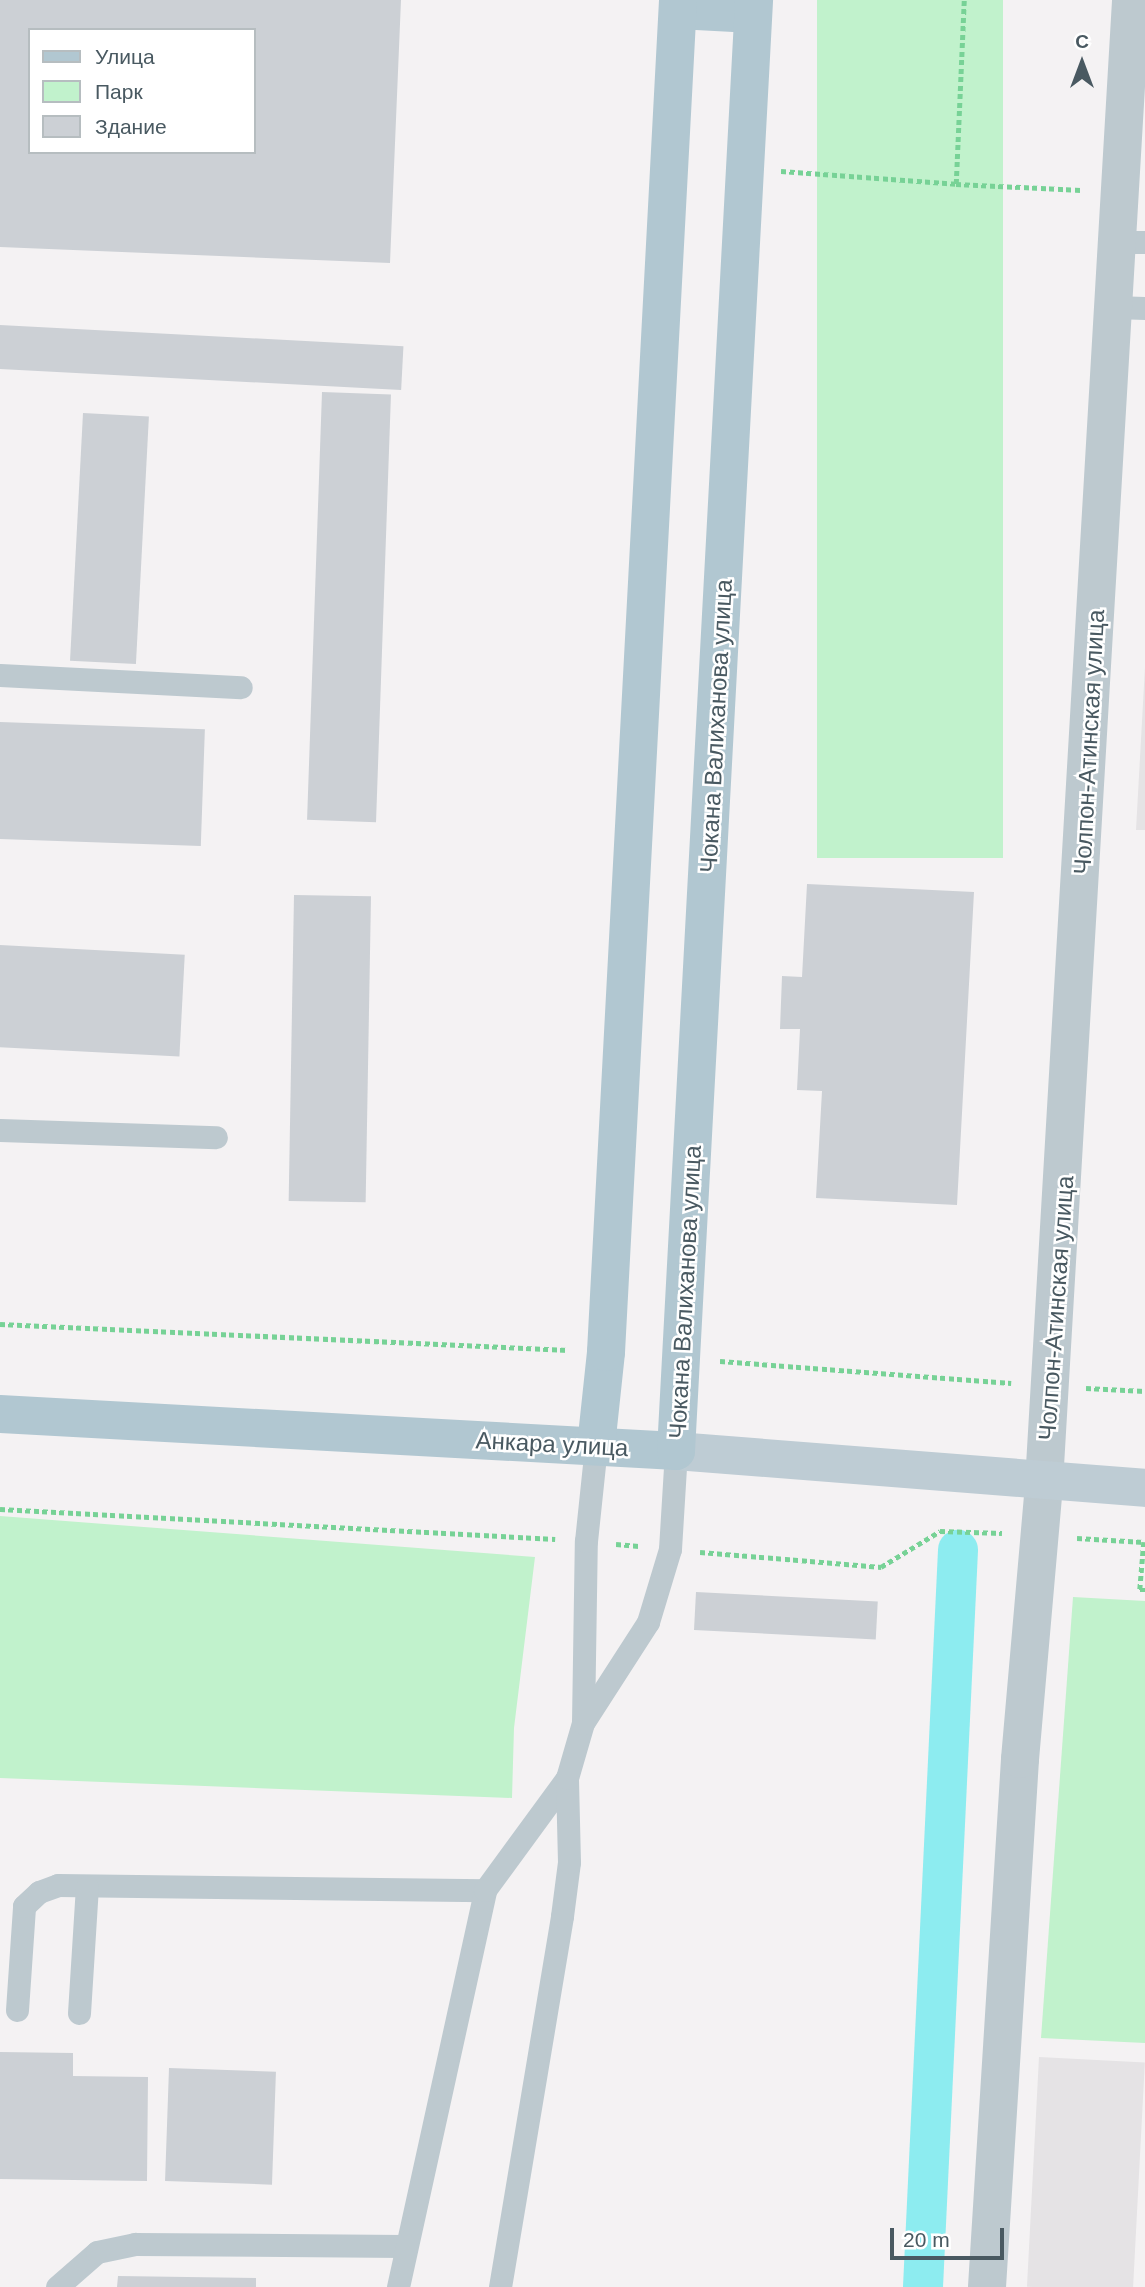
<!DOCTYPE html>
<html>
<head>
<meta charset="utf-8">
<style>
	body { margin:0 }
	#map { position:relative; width:1145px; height:2287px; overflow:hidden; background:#f4f2f3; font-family:Helvetica,sans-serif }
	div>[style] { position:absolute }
	.education>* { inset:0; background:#e5e3e5; transform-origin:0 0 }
	.green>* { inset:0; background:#c1f2cc; transform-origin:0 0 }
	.canal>* { height:40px; margin:-20px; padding:0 20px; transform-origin:20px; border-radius:20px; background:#8decf0 }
	.building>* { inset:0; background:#ccd0d5; transform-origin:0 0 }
	.path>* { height:4.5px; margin-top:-2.25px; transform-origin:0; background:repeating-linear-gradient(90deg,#77d296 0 5px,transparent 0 8.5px) }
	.service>* { height:23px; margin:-11.5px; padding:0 11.5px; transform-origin:11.5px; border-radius:11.5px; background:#bdc9cf }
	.minor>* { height:38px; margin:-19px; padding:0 19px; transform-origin:19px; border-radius:19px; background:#bdc9cf }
	.tertiary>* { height:38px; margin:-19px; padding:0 19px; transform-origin:19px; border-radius:19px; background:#bdc9cf }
	.secondary>* { height:38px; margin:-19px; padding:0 19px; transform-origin:19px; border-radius:19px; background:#beccd4 }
	.primary>* { height:38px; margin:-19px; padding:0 19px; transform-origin:19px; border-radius:19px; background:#b1c7d1 }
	span { translate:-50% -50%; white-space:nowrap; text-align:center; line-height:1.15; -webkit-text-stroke:5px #fff; paint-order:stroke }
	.street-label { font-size:24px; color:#495961 }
	.legend { position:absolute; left:28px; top:28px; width:228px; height:126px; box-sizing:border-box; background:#fff; border:2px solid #b6bdc0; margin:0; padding:9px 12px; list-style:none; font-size:21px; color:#495961 }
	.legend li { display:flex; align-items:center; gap:14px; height:35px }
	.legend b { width:35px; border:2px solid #b6bdc0 }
	.north { position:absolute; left:1047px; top:28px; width:70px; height:70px; -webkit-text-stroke:5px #fff; paint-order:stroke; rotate:0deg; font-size:19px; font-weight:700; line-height:28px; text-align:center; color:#495961 }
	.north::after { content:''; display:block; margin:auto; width:24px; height:32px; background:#495961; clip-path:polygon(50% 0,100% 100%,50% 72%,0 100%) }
	.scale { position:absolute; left:890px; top:2228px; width:114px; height:32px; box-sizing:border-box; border:4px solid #495961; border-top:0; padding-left:9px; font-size:21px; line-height:24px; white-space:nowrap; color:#495961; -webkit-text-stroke:5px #fff; paint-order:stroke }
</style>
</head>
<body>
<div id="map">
	<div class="education">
		<i style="clip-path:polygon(1145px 667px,1145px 830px,1136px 830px)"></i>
		<i style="left:1039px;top:2057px;width:106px;height:230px;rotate:3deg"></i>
	</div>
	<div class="green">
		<i style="left:817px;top:0;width:186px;height:858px"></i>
		<i style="clip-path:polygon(0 1516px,535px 1557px,514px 1728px,512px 1798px,0 1778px)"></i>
		<i style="clip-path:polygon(1073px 1597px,1145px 1601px,1145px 2043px,1041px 2038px)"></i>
	</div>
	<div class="canal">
		<i style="left:923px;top:2287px;width:738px;rotate:-87.28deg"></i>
	</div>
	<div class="building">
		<i style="clip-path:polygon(evenodd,0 0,401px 0,390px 263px,0 247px,0 0,30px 30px,254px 30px,254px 152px,30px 152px,30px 30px)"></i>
		<i style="left:0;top:325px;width:404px;height:44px;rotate:3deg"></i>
		<i style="left:322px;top:392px;width:69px;height:428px;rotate:2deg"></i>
		<i style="left:83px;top:413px;width:66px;height:248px;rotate:3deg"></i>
		<i style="left:0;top:722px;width:205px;height:117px;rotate:2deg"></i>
		<i style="clip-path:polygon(807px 884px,974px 892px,957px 1205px,816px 1198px,822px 1091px,797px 1090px,800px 1029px,780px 1029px,782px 976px,802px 977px)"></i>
		<i style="left:294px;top:895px;width:77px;height:306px;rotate:1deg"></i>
		<i style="left:0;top:945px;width:185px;height:102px;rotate:3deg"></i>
		<i style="left:696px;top:1592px;width:182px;height:38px;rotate:3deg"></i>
		<i style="clip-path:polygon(0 2052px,73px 2053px,73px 2076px,148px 2077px,147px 2181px,0 2179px)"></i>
		<i style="left:169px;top:2068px;width:107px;height:113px;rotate:2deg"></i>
		<i style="clip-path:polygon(118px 2276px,256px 2278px,256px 2287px,117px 2287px)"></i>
	</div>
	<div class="path">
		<i style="left:781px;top:171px;width:175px;rotate:4.2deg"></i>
		<i style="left:956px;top:184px;width:184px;rotate:-87.5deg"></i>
		<i style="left:956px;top:184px;width:125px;rotate:2.7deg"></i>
		<i style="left:0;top:1324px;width:569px;rotate:2.62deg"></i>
		<i style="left:720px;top:1361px;width:292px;rotate:4.3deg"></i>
		<i style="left:1086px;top:1388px;width:59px;rotate:2.9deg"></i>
		<i style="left:0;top:1509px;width:556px;rotate:3.09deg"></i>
		<i style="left:1077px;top:1538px;width:67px;rotate:3.4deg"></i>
		<i style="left:1144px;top:1542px;width:48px;rotate:94.8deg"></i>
		<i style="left:1140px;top:1590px;width:5px"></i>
		<i style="left:616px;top:1544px;width:23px;rotate:5deg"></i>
		<i style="left:700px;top:1552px;width:182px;rotate:4.7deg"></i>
		<i style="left:881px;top:1567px;width:69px;rotate:-31.4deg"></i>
		<i style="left:940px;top:1531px;width:62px;rotate:1.8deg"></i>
	</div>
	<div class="service">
		<i style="left:1118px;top:242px;width:27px"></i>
		<i style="left:1114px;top:307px;width:31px;rotate:2deg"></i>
		<i style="left:0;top:675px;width:241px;rotate:2.9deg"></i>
		<i style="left:0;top:1130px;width:216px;rotate:1.9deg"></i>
		<i style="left:583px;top:1722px;width:181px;rotate:-89.1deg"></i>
		<i style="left:586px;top:1541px;width:96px;rotate:-84deg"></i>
		<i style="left:17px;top:2010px;width:104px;rotate:-86.1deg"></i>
		<i style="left:24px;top:1906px;width:21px;rotate:-43deg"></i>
		<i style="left:39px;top:1892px;width:20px;rotate:-20deg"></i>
		<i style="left:58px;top:1885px;width:427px;rotate:0.7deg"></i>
		<i style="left:79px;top:2013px;width:126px;rotate:-86.4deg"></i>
		<i style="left:57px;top:2287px;width:53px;rotate:-41.2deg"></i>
		<i style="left:97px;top:2252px;width:39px;rotate:-12deg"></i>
		<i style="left:135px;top:2244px;width:269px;rotate:0.4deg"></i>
		<i style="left:398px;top:2287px;width:406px;rotate:-77.6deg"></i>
		<i style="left:485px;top:1890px;width:139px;rotate:-53.8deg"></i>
		<i style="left:500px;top:2287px;width:376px;rotate:-80.5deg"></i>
		<i style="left:562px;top:1916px;width:54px;rotate:-82.6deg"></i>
		<i style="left:569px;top:1862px;width:84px;rotate:-91.4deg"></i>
		<i style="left:567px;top:1778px;width:57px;rotate:-73.8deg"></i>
		<i style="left:583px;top:1723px;width:120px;rotate:-57.2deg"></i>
		<i style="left:648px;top:1622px;width:76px;rotate:-73.2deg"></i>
		<i style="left:670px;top:1549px;width:98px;rotate:-86.5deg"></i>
	</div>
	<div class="minor">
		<i style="left:987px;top:2287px;width:529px;rotate:-86.42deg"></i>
		<i style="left:1020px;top:1759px;width:277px;rotate:-85deg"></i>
	</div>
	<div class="tertiary">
		<i style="left:1044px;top:1483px;width:1486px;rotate:-86.64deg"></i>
	</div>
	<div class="secondary">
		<i style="left:676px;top:1451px;width:470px;rotate:4.5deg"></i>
	</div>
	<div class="primary">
		<i style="left:678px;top:10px;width:75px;rotate:3.1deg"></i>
		<i style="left:0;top:1414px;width:677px;rotate:3.13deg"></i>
		<i style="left:676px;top:1451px;width:1453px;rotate:-86.92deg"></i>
		<i style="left:596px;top:1446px;width:95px;rotate:-83.9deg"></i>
		<i style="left:606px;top:1352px;width:1354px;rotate:-86.95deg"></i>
	</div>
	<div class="street-label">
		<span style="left:716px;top:726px;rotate:-87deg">Чокана Валиханова улица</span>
		<span style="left:1089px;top:742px;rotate:-87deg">Чолпон-Атинская улица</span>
		<span style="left:685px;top:1292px;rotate:-87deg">Чокана Валиханова улица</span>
		<span style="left:1056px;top:1308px;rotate:-86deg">Чолпон-Атинская улица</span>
		<span style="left:552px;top:1444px;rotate:3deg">Анкара улица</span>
	</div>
	<ul class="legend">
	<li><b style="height:9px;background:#b1c7d1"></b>Улица</li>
	<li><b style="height:19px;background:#c1f2cc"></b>Парк</li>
	<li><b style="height:19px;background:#ccd0d5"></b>Здание</li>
	</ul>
	<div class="north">С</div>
	<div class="scale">20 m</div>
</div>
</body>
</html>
